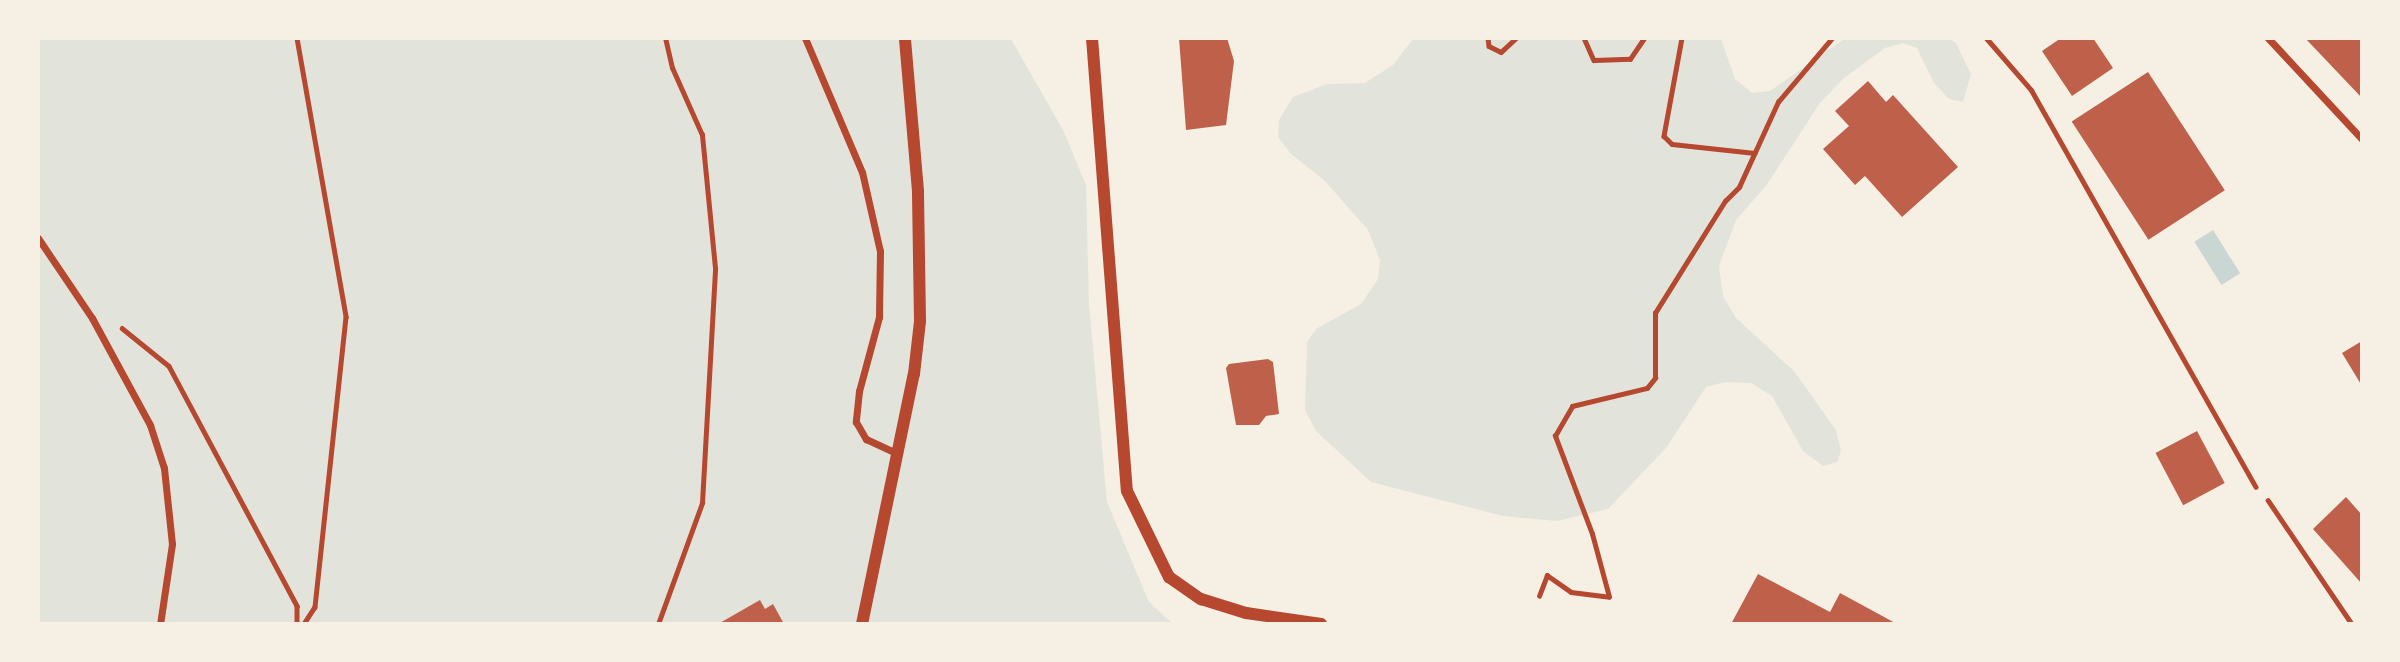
<!DOCTYPE html>
<html>
<head>
<meta charset="utf-8">
<style>
	body { margin:0 }
	#map { position:relative; width:2400px; height:662px; overflow:hidden; background:#f6efe4; font-family:"Nunito Sans",sans-serif }
	div>[style] { position:absolute }
	.green>* { inset:0; background:#e2e4dc }
	.water>* { inset:0; background:#c9d6d2; transform-origin:0 0 }
	.building>* { inset:0; background:#bf614a; transform-origin:0 0 }
	.path>* { height:4.5px; margin:-2.25px; padding:0 2.25px; transform-origin:2.25px; border-radius:2.25px; background:#b5482f }
	.service>* { height:5px; margin:-2.5px; padding:0 2.5px; transform-origin:2.5px; border-radius:2.5px; background:#b5482f }
	.minor>* { height:7px; margin:-3.5px; padding:0 3.5px; transform-origin:3.5px; border-radius:3.5px; background:#b5482f }
	.tertiary>* { height:12px; margin:-6px; padding:0 6px; transform-origin:6px; border-radius:6px; background:#b5482f }
	span { translate:-50% -50%; white-space:nowrap; text-align:center; line-height:1.15; -webkit-text-stroke:6px #f6efe4; paint-order:stroke }
	.frame { position:absolute; inset:0; border:40px solid #f6efe4; pointer-events:none }
</style>
</head>
<body>
<div id="map">
	<div class="green">
		<i style="clip-path:polygon(38px 39px,1011px 39px,1063px 130px,1086px 185px,1089px 304px,1107px 502px,1149px 602px,1172px 623px,39px 623px)"></i>
		<i style="clip-path:polygon(1413px 39px,1721px 39px,1735px 79px,1752px 93px,1770px 91px,1844px 39px,1949px 39px,1956px 43px,1971px 74px,1963px 102px,1949px 99px,1934px 83px,1917px 48px,1903px 43px,1885px 48px,1844px 78px,1820px 103px,1766px 186px,1736px 220px,1719px 266px,1723px 296px,1736px 318px,1794px 371px,1836px 430px,1841px 451px,1837px 462px,1823px 466px,1803px 451px,1772px 396px,1751px 383px,1725px 382px,1706px 387px,1666px 448px,1608px 509px,1557px 521px,1503px 516px,1371px 482px,1316px 431px,1305px 410px,1307px 342px,1316px 329px,1361px 304px,1378px 279px,1380px 260px,1368px 230px,1324px 180px,1291px 154px,1278px 137px,1279px 120px,1293px 97px,1327px 84px,1365px 83px,1393px 65px)"></i>
	</div>
	<div class="water">
		<i style="left:2213px;top:230px;width:51px;height:22px;rotate:58deg"></i>
	</div>
	<div class="building">
		<i style="clip-path:polygon(1179px 38px,1227px 38px,1234px 61px,1226px 125px,1186px 130px)"></i>
		<i style="clip-path:polygon(2061px 38px,2093px 38px,2113px 68px,2072px 96px,2042px 51px)"></i>
		<i style="clip-path:polygon(2305px 38px,2362px 38px,2362px 98px)"></i>
		<i style="left:2148px;top:72px;width:141px;height:91px;rotate:57deg"></i>
		<i style="clip-path:polygon(1868px 81px,1886px 102px,1893px 95px,1958px 167px,1902px 217px,1865px 176px,1855px 185px,1823px 149px,1849px 126px,1835px 111px)"></i>
		<i style="clip-path:polygon(2362px 341px,2362px 386px,2342px 353px)"></i>
		<i style="clip-path:polygon(1268px 359px,1273px 362px,1279px 414px,1266px 416px,1259px 425px,1236px 425px,1226px 368px,1229px 364px)"></i>
		<i style="left:2197px;top:431px;width:59px;height:47px;rotate:62deg"></i>
		<i style="clip-path:polygon(2346px 497px,2362px 515px,2362px 584px,2313px 529px)"></i>
		<i style="clip-path:polygon(1758px 574px,1830px 612px,1840px 593px,1897px 624px,1731px 624px)"></i>
		<i style="clip-path:polygon(760px 600px,765px 609px,773px 604px,784px 624px,718px 624px)"></i>
	</div>
	<div class="path">
		<i style="left:297px;top:38px;width:283px;rotate:80deg"></i>
		<i style="left:346px;top:317px;width:292px;rotate:96.1deg"></i>
		<i style="left:315px;top:607px;width:20px;rotate:123deg"></i>
		<i style="left:1488px;top:38px;width:8px;rotate:83deg"></i>
		<i style="left:1489px;top:46px;width:13px;rotate:27deg"></i>
		<i style="left:1501px;top:52px;width:21px;rotate:-43deg"></i>
		<i style="left:1584px;top:38px;width:24px;rotate:66deg"></i>
		<i style="left:1594px;top:60px;width:36px;rotate:-2deg"></i>
		<i style="left:1630px;top:59px;width:25px;rotate:-56deg"></i>
		<i style="left:1682px;top:38px;width:100px;rotate:100.4deg"></i>
		<i style="left:1664px;top:136px;width:11px;rotate:45deg"></i>
		<i style="left:1672px;top:144px;width:83px;rotate:6.2deg"></i>
		<i style="left:122px;top:328px;width:60px;rotate:39deg"></i>
		<i style="left:169px;top:366px;width:272px;rotate:61.9deg"></i>
		<i style="left:297px;top:606px;width:18px;rotate:90deg"></i>
		<i style="left:2268px;top:500px;width:150px;rotate:55.9deg"></i>
		<i style="left:1539px;top:596px;width:22px;rotate:-69deg"></i>
		<i style="left:1547px;top:575px;width:29px;rotate:35deg"></i>
		<i style="left:1571px;top:592px;width:38px;rotate:7deg"></i>
		<i style="left:1609px;top:597px;width:65px;rotate:-105.1deg"></i>
		<i style="left:1592px;top:534px;width:105px;rotate:-110.7deg"></i>
		<i style="left:1555px;top:436px;width:34px;rotate:-60deg"></i>
		<i style="left:1572px;top:406px;width:77px;rotate:-13.5deg"></i>
		<i style="left:1647px;top:388px;width:13px;rotate:-51deg"></i>
		<i style="left:1655px;top:378px;width:65px;rotate:-90deg"></i>
		<i style="left:1655px;top:313px;width:132px;rotate:-58deg"></i>
		<i style="left:1725px;top:201px;width:20px;rotate:-45deg"></i>
		<i style="left:1739px;top:187px;width:94px;rotate:-65.4deg"></i>
		<i style="left:1778px;top:102px;width:84px;rotate:-49.8deg"></i>
		<i style="left:658px;top:624px;width:129px;rotate:-70deg"></i>
		<i style="left:702px;top:503px;width:235px;rotate:-86.8deg"></i>
		<i style="left:715px;top:268px;width:134px;rotate:-95.6deg"></i>
		<i style="left:702px;top:135px;width:73px;rotate:-114.1deg"></i>
		<i style="left:672px;top:68px;width:31px;rotate:-103deg"></i>
	</div>
	<div class="service">
		<i style="left:1986px;top:38px;width:69px;rotate:49.1deg"></i>
		<i style="left:2031px;top:90px;width:456px;rotate:60.5deg"></i>
	</div>
	<div class="minor">
		<i style="left:805px;top:38px;width:146px;rotate:67deg"></i>
		<i style="left:862px;top:172px;width:81px;rotate:77.2deg"></i>
		<i style="left:880px;top:251px;width:66px;rotate:90.9deg"></i>
		<i style="left:879px;top:317px;width:77px;rotate:105.1deg"></i>
		<i style="left:859px;top:391px;width:31px;rotate:96deg"></i>
		<i style="left:856px;top:422px;width:20px;rotate:60deg"></i>
		<i style="left:866px;top:439px;width:35px;rotate:25deg"></i>
		<i style="left:2268px;top:38px;width:138px;rotate:47.1deg"></i>
		<i style="left:38px;top:238px;width:97px;rotate:56deg"></i>
		<i style="left:92px;top:318px;width:122px;rotate:61.5deg"></i>
		<i style="left:150px;top:425px;width:45px;rotate:72deg"></i>
		<i style="left:164px;top:468px;width:76px;rotate:84deg"></i>
		<i style="left:172px;top:544px;width:81px;rotate:98.5deg"></i>
	</div>
	<div class="tertiary">
		<i style="left:1092px;top:38px;width:454px;rotate:85.6deg"></i>
		<i style="left:1127px;top:491px;width:96px;rotate:64deg"></i>
		<i style="left:1169px;top:577px;width:39px;rotate:35deg"></i>
		<i style="left:1201px;top:599px;width:47px;rotate:17.3deg"></i>
		<i style="left:1246px;top:613px;width:76px;rotate:8.3deg"></i>
		<i style="left:862px;top:624px;width:255px;rotate:-78.3deg"></i>
		<i style="left:914px;top:374px;width:53px;rotate:-83.5deg"></i>
		<i style="left:920px;top:321px;width:130px;rotate:-90.9deg"></i>
		<i style="left:918px;top:191px;width:154px;rotate:-94.9deg"></i>
	</div>
	<div class="frame"></div>
</div>
</body>
</html>
